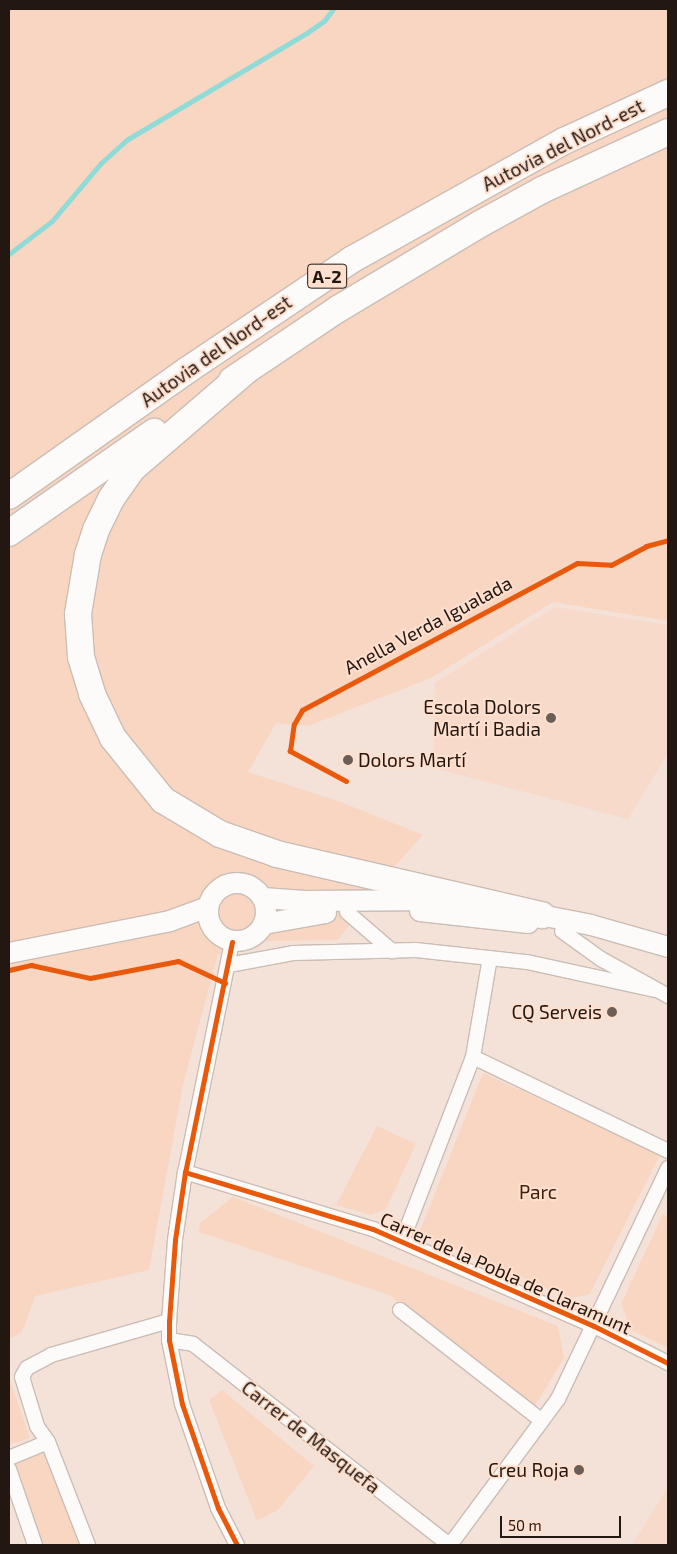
<!DOCTYPE html>
<html>
<head>
<meta charset="utf-8">
<style>
	body { margin:0 }
	#map { position:relative; width:677px; height:1554px; overflow:hidden; background:#f4e2d8; font-family:"Exo 2",sans-serif }
	div>[style] { position:absolute }
	.built>* { inset:0; background:#f7dac9 }
	.green>* { inset:0; background:#f8d6c1 }
	.stream>* { height:5px; margin:-2.5px; padding:0 2.5px; transform-origin:2.5px; border-radius:2.5px; background:#90dbd7 }
	.roads { filter:drop-shadow(1px 0 #cabdb5) drop-shadow(-1px 0 #cabdb5) drop-shadow(0 1px #cabdb5) drop-shadow(0 -1px #cabdb5) }
	.street>* { height:14px; margin:-7px; padding:0 7px; transform-origin:7px; border-radius:7px; background:#fdfbf9 }
	.secondary>* { height:20px; margin:-10px; padding:0 10px; transform-origin:10px; border-radius:10px; background:#fdfbf9 }
	.secondary>.ring { margin:-10px; padding:0; box-sizing:content-box; background:none; border:20px solid #fdfbf9; border-radius:50% }
	.highway>* { height:26px; margin:-13px; padding:0 13px; transform-origin:13px; border-radius:13px; background:#fdfbf9 }
	.cycleway>* { height:5px; margin:-2.5px; padding:0 2.5px; transform-origin:2.5px; border-radius:2.5px; background:#e8590c }
	.dots>* { width:14px; height:14px; translate:-50% -50%; box-sizing:border-box; border:2px solid #ffdfcd; border-radius:50% }
	span { translate:-50% -50%; white-space:nowrap; text-align:center; line-height:1.15; -webkit-text-stroke:4px #ffdfcd; paint-order:stroke }
	.shield-label span { padding:1px 4px; background:#ffdfcd; border:1px solid; border-radius:4px; -webkit-text-stroke-width:0 }
	.shield-label { font-size:18px; color:#221711; font-weight:700 }
	.street-label { font-size:19px; color:#221711 }
	.poi-label { font-size:19px; color:#221711 }
	.right { translate:-100% -50%; text-align:right }
	.left { translate:0 -50%; text-align:left }
	.park-label { font-size:19px; color:#3e210e }
	.frame { position:absolute; inset:0; border:10px solid #221711; pointer-events:none }
	.scale { position:absolute; left:500px; top:1516px; width:121px; height:22px; box-sizing:border-box; border:2px solid #221711; border-top:0; padding-left:6px; font-size:15px; line-height:18px; white-space:nowrap; color:#221711; -webkit-text-stroke:4px #ffdfcd; paint-order:stroke }
</style>
</head>
<body>
<div id="map">
	<div class="built">
		<i style="clip-path:polygon(555px 607px,668px 625px,668px 753px,628px 819px,434px 768px,435px 683px)"></i>
		<i style="clip-path:polygon(667px 1489px,668px 1545px,632px 1545px)"></i>
	</div>
	<div class="green">
		<i style="clip-path:polygon(9px 9px,668px 9px,668px 621px,553px 602px,431px 678px,308px 726px,276px 723px,248px 772px,338px 801px,423px 835px,393px 868px,338px 940px,265px 941px,257px 948px,218px 954px,183px 1085px,149px 1270px,35px 1296px,22px 1332px,9px 1339px)"></i>
		<i style="clip-path:polygon(483px 1073px,660px 1155px,589px 1295px,569px 1298px,419px 1233px)"></i>
		<i style="clip-path:polygon(377px 1126px,416px 1144px,386px 1209px,371px 1215px,336px 1205px)"></i>
		<i style="clip-path:polygon(233px 1197px,558px 1326px,564px 1358px,534px 1407px,389px 1295px,199px 1232px,200px 1223px)"></i>
		<i style="clip-path:polygon(663px 1214px,668px 1217px,668px 1348px,631px 1330px,621px 1304px)"></i>
		<i style="clip-path:polygon(9px 1377px,30px 1438px,9px 1445px)"></i>
		<i style="clip-path:polygon(222px 1390px,314px 1466px,278px 1510px,257px 1521px,209px 1400px)"></i>
		<i style="clip-path:polygon(46px 1452px,79px 1545px,43px 1545px,15px 1464px)"></i>
	</div>
	<div class="stream">
		<i style="left:9px;top:254px;width:54px;rotate:-37.5deg"></i>
		<i style="left:52px;top:221px;width:76px;rotate:-49.8deg"></i>
		<i style="left:101px;top:163px;width:36px;rotate:-42deg"></i>
		<i style="left:128px;top:139px;width:209px;rotate:-30.7deg"></i>
		<i style="left:308px;top:32px;width:19px;rotate:-35deg"></i>
		<i style="left:324px;top:21px;width:15px;rotate:-53deg"></i>
	</div>
	<div class="roads">
		<div class="street">
			<i style="left:347px;top:912px;width:60px;rotate:40.9deg"></i>
			<i style="left:562px;top:931px;width:48px;rotate:35.7deg"></i>
			<i style="left:601px;top:959px;width:77px;rotate:28.9deg"></i>
			<i style="left:232px;top:942px;width:235px;rotate:101.5deg"></i>
			<i style="left:185px;top:1172px;width:69px;rotate:98.4deg"></i>
			<i style="left:175px;top:1240px;width:81px;rotate:94.2deg"></i>
			<i style="left:169px;top:1321px;width:19px;rotate:90deg"></i>
			<i style="left:169px;top:1340px;width:65px;rotate:78.5deg"></i>
			<i style="left:182px;top:1404px;width:110px;rotate:70.9deg"></i>
			<i style="left:218px;top:1508px;width:42px;rotate:62.8deg"></i>
			<i style="left:229px;top:965px;width:65px;rotate:-10.6deg"></i>
			<i style="left:293px;top:953px;width:123px;rotate:-1.4deg"></i>
			<i style="left:416px;top:950px;width:112px;rotate:6.2deg"></i>
			<i style="left:527px;top:962px;width:131px;rotate:12.3deg"></i>
			<i style="left:473px;top:1057px;width:216px;rotate:25.7deg"></i>
			<i style="left:185px;top:1172px;width:196px;rotate:16.9deg"></i>
			<i style="left:373px;top:1229px;width:241px;rotate:23.7deg"></i>
			<i style="left:594px;top:1326px;width:83px;rotate:26.6deg"></i>
			<i style="left:402px;top:1241px;width:197px;rotate:-68.9deg"></i>
			<i style="left:473px;top:1057px;width:100px;rotate:-80.3deg"></i>
			<i style="left:400px;top:1310px;width:180px;rotate:38deg"></i>
			<i style="left:169px;top:1340px;width:24px;rotate:9deg"></i>
			<i style="left:193px;top:1344px;width:325px;rotate:38.1deg"></i>
			<i style="left:9px;top:1458px;width:42px;rotate:-22.3deg"></i>
			<i style="left:9px;top:1469px;width:80px;rotate:71.1deg"></i>
			<i style="left:88px;top:1545px;width:110px;rotate:-111.2deg"></i>
			<i style="left:48px;top:1442px;width:19px;rotate:-125deg"></i>
			<i style="left:37px;top:1426px;width:51px;rotate:-107deg"></i>
			<i style="left:22px;top:1377px;width:10px;rotate:-61deg"></i>
			<i style="left:27px;top:1368px;width:27px;rotate:-28deg"></i>
			<i style="left:51px;top:1355px;width:123px;rotate:-16.1deg"></i>
			<i style="left:450px;top:1545px;width:182px;rotate:-53.5deg"></i>
			<i style="left:558px;top:1399px;width:256px;rotate:-64.5deg"></i>
		</div>
		<div class="secondary">
			<i class="ring" style="left:208px;top:883px;width:38px;height:38px"></i>
			<i style="left:263px;top:898px;width:42px;rotate:4.1deg"></i>
			<i style="left:305px;top:901px;width:137px;rotate:-0.4deg"></i>
			<i style="left:420px;top:911px;width:109px;rotate:6.3deg"></i>
			<i style="left:530px;top:913px;width:62px;rotate:11.1deg"></i>
			<i style="left:591px;top:925px;width:80px;rotate:15.9deg"></i>
			<i style="left:264px;top:924px;width:63px;rotate:-10.1deg"></i>
			<i style="left:9px;top:953px;width:164px;rotate:-11.2deg"></i>
			<i style="left:170px;top:921px;width:40px;rotate:-20.2deg"></i>
		</div>
		<div class="highway">
			<i style="left:247px;top:370px;width:152px;rotate:139.3deg"></i>
			<i style="left:132px;top:469px;width:37px;rotate:125deg"></i>
			<i style="left:111px;top:499px;width:34px;rotate:116deg"></i>
			<i style="left:96px;top:530px;width:25px;rotate:108deg"></i>
			<i style="left:88px;top:554px;width:61px;rotate:99.5deg"></i>
			<i style="left:78px;top:614px;width:43px;rotate:86deg"></i>
			<i style="left:81px;top:657px;width:39px;rotate:73deg"></i>
			<i style="left:92px;top:694px;width:49px;rotate:64.5deg"></i>
			<i style="left:113px;top:738px;width:80px;rotate:51.1deg"></i>
			<i style="left:163px;top:800px;width:66px;rotate:30.8deg"></i>
			<i style="left:220px;top:834px;width:60px;rotate:19.3deg"></i>
			<i style="left:277px;top:854px;width:272px;rotate:13deg"></i>
			<i style="left:232px;top:380px;width:128px;rotate:-33.8deg"></i>
			<i style="left:338px;top:309px;width:165px;rotate:-30.9deg"></i>
			<i style="left:480px;top:224px;width:71px;rotate:-28.7deg"></i>
			<i style="left:542px;top:190px;width:139px;rotate:-24.7deg"></i>
			<i style="left:9px;top:496px;width:220px;rotate:-35.2deg"></i>
			<i style="left:189px;top:369px;width:195px;rotate:-33.9deg"></i>
			<i style="left:351px;top:260px;width:244px;rotate:-29.2deg"></i>
			<i style="left:564px;top:141px;width:115px;rotate:-24.8deg"></i>
			<i style="left:9px;top:533px;width:177px;rotate:-34.9deg"></i>
		</div>
	</div>
	<div class="cycleway">
		<i style="left:346px;top:781px;width:64px;rotate:-151.8deg"></i>
		<i style="left:290px;top:751px;width:27px;rotate:-82deg"></i>
		<i style="left:294px;top:724px;width:16px;rotate:-60deg"></i>
		<i style="left:302px;top:710px;width:312px;rotate:-28.1deg"></i>
		<i style="left:577px;top:563px;width:34px;rotate:3deg"></i>
		<i style="left:611px;top:565px;width:40px;rotate:-28deg"></i>
		<i style="left:646px;top:546px;width:23px;rotate:-15deg"></i>
		<i style="left:232px;top:942px;width:235px;rotate:101.5deg"></i>
		<i style="left:185px;top:1172px;width:69px;rotate:98.4deg"></i>
		<i style="left:175px;top:1240px;width:81px;rotate:94.2deg"></i>
		<i style="left:169px;top:1321px;width:19px;rotate:90deg"></i>
		<i style="left:169px;top:1340px;width:65px;rotate:78.5deg"></i>
		<i style="left:182px;top:1404px;width:110px;rotate:70.9deg"></i>
		<i style="left:218px;top:1508px;width:42px;rotate:62.8deg"></i>
		<i style="left:9px;top:970px;width:23px;rotate:-13deg"></i>
		<i style="left:31px;top:965px;width:60px;rotate:12.4deg"></i>
		<i style="left:90px;top:978px;width:90px;rotate:-10.9deg"></i>
		<i style="left:178px;top:961px;width:52px;rotate:25.1deg"></i>
		<i style="left:185px;top:1172px;width:196px;rotate:16.9deg"></i>
		<i style="left:373px;top:1229px;width:241px;rotate:23.7deg"></i>
		<i style="left:594px;top:1326px;width:83px;rotate:26.6deg"></i>
	</div>
	<div class="dots">
		<i style="left:551px;top:718px;background:#6c5e57"></i>
		<i style="left:348px;top:760px;background:#6c5e57"></i>
		<i style="left:612px;top:1012px;background:#6c5e57"></i>
		<i style="left:579px;top:1470px;background:#6c5e57"></i>
	</div>
	<div class="shield-label">
		<span style="left:327px;top:276px">A-2</span>
	</div>
	<div class="street-label">
		<span style="left:563px;top:145px;rotate:-27deg">Autovia del Nord-est</span>
		<span style="left:216px;top:351px;rotate:-35deg">Autovia del Nord-est</span>
		<span style="left:428px;top:625px;rotate:-28deg">Anella Verda Igualada</span>
		<span style="left:506px;top:1273px;rotate:24deg">Carrer de la Pobla de Claramunt</span>
		<span style="left:311px;top:1437px;rotate:38deg">Carrer de Masquefa</span>
	</div>
	<div class="poi-label">
		<span class="right" style="left:541px;top:718px">Escola Dolors<br>Martí i Badia</span>
		<span class="left" style="left:358px;top:760px">Dolors Martí</span>
		<span class="right" style="left:602px;top:1012px">CQ Serveis</span>
		<span class="right" style="left:569px;top:1470px">Creu Roja</span>
	</div>
	<div class="park-label">
		<span style="left:538px;top:1192px">Parc</span>
	</div>
	<div class="frame"></div>
	<div class="scale">50 m</div>
</div>
</body>
</html>
